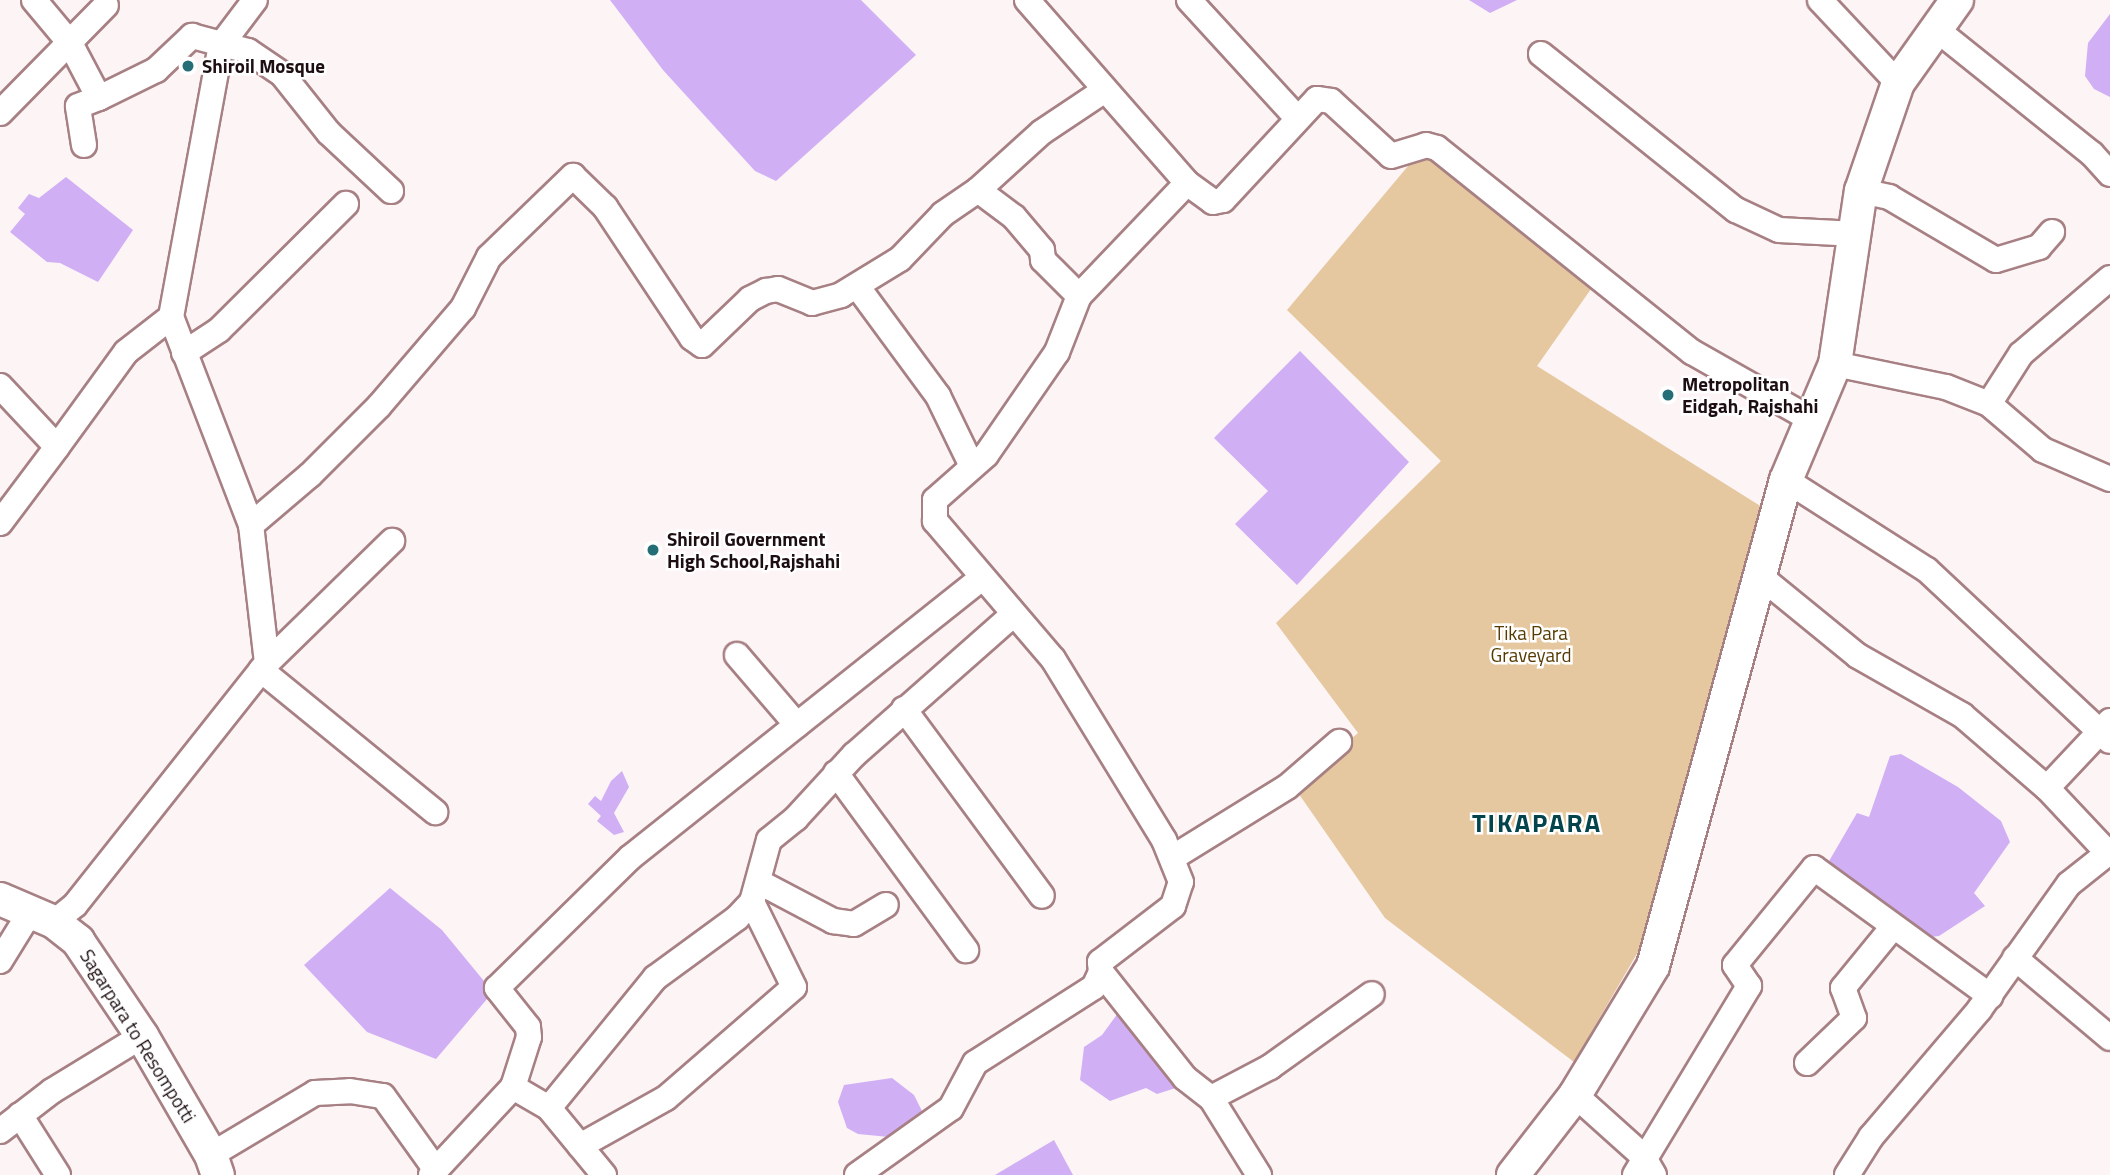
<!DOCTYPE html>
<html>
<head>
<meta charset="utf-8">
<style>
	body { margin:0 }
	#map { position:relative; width:2110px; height:1175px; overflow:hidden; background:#fdf4f5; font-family:"Titillium Web",sans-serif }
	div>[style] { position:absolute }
	.green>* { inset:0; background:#e5c89f }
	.water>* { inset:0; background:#d0aff4 }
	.roads { filter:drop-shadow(2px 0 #a78084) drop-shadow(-2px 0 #a78084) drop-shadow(0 2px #a78084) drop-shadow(0 -2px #a78084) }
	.minor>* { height:24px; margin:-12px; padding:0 12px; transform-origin:12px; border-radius:12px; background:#fff }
	.major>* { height:32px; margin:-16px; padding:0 16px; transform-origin:16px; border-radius:16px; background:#fff }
	.dots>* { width:19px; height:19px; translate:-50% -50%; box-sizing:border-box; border:4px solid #fff; border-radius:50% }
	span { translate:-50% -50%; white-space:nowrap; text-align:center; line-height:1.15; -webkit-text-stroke:5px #fff; paint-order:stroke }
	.poi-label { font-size:19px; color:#1d0f11; font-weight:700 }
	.left { translate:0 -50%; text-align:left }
	.park-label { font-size:19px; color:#573a00 }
	.street-label { font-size:19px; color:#1d0f11 }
	.district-label { font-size:26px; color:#04454d; font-weight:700; letter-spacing:2px }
</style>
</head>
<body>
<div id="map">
	<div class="green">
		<i style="clip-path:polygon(1419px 153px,1435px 159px,1591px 289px,1537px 366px,1770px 512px,1642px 945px,1574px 1062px,1385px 918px,1294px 787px,1358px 733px,1276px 623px,1441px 461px,1287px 310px)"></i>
	</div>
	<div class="water">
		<i style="clip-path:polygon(610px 0,861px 0,916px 55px,776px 181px,755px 171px,663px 70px)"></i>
		<i style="clip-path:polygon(1469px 0,1517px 0,1490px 13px)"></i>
		<i style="clip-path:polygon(2110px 14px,2110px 97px,2094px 89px,2085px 76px,2088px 43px)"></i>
		<i style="clip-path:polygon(66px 177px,133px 230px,98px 282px,60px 263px,47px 262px,10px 232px,25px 214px,18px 208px,29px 194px,39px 198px)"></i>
		<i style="clip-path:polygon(1300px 351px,1409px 462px,1297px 585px,1235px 524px,1268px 491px,1214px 438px)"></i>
		<i style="clip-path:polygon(1901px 754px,1958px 787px,2001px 821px,2010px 842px,1974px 893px,1985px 906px,1939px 936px,1923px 938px,1825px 868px,1857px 813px,1869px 817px,1890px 756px)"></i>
		<i style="clip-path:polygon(622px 771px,629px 787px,614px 813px,624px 832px,614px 835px,597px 821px,601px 816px,588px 804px,595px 796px,601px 801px,611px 781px)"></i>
		<i style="clip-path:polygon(390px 888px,442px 930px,493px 992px,436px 1059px,367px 1032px,304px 965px)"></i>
		<i style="clip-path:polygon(1118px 1013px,1128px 1015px,1185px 1085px,1157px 1094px,1146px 1088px,1110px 1101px,1080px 1080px,1084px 1047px,1102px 1035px)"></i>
		<i style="clip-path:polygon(892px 1078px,914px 1095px,923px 1113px,889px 1137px,858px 1134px,847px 1128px,838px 1102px,844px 1085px)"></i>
		<i style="clip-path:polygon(1054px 1140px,1073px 1175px,995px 1175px)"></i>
	</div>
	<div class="roads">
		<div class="minor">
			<i style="left:34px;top:0;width:56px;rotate:50.1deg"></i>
			<i style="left:70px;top:43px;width:62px;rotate:62.2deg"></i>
			<i style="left:99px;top:98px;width:64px;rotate:-26.2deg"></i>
			<i style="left:156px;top:70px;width:50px;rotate:-43.4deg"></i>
			<i style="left:192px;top:36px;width:58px;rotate:15deg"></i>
			<i style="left:248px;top:51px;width:41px;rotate:34.1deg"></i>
			<i style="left:282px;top:74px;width:75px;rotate:51.5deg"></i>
			<i style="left:329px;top:133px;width:85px;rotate:43.1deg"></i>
			<i style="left:1027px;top:0;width:243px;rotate:48.8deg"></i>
			<i style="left:1187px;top:183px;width:32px;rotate:36deg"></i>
			<i style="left:1213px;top:202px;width:10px;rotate:-11deg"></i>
			<i style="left:1223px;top:200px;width:138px;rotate:-47.1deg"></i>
			<i style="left:1317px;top:99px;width:14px;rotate:8deg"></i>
			<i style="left:1331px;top:101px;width:81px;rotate:42.5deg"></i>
			<i style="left:1391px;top:156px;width:37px;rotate:-17deg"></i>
			<i style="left:1426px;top:145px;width:11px;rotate:15deg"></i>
			<i style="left:1437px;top:148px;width:327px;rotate:38.7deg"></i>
			<i style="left:1692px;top:352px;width:138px;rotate:29.5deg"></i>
			<i style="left:1189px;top:0;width:161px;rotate:47.5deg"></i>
			<i style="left:1820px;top:0;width:114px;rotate:46.8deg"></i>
			<i style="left:1936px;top:29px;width:200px;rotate:38.7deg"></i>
			<i style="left:2092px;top:154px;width:27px;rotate:48deg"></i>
			<i style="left:1541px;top:54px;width:250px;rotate:38.7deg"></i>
			<i style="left:1736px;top:210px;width:47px;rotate:24.9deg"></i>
			<i style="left:1779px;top:230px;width:78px;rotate:2.9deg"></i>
			<i style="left:0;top:113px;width:151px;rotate:-45.5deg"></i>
			<i style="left:84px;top:145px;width:39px;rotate:-99deg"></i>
			<i style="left:78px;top:106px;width:22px;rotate:-21deg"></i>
			<i style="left:978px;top:190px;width:86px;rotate:-42.2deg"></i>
			<i style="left:1042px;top:132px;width:76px;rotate:-33.7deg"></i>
			<i style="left:1861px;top:191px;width:29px;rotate:12deg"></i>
			<i style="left:1889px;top:197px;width:124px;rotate:30.5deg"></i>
			<i style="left:1996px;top:260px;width:45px;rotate:-16.8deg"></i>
			<i style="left:2039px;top:247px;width:20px;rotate:-49deg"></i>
			<i style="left:857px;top:286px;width:137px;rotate:53.6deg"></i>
			<i style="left:938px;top:396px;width:78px;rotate:64.1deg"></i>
			<i style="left:184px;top:353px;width:42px;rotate:-33.3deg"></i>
			<i style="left:219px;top:330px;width:179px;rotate:-44.8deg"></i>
			<i style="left:1835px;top:364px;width:113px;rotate:11.7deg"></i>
			<i style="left:1946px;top:387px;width:46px;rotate:21.6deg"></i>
			<i style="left:1989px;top:404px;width:71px;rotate:40.4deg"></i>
			<i style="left:2043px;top:450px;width:73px;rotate:23.4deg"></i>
			<i style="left:0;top:386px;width:83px;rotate:46.9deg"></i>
			<i style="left:57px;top:447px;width:117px;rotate:-54deg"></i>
			<i style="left:126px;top:352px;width:57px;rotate:-37.9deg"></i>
			<i style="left:1989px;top:404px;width:59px;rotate:-57.4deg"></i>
			<i style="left:2021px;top:354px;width:117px;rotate:-40.5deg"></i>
			<i style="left:1786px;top:480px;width:167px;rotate:32.6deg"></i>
			<i style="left:1927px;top:570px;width:250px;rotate:43.1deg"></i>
			<i style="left:0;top:523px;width:95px;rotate:-53.1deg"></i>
			<i style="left:251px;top:525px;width:77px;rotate:-40.3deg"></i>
			<i style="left:310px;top:475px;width:98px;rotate:-45deg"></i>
			<i style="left:379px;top:406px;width:129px;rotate:-49.4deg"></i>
			<i style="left:463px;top:308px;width:57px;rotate:-63deg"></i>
			<i style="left:489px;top:257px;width:117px;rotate:-44deg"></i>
			<i style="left:573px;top:176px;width:45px;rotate:44.1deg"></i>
			<i style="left:605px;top:207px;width:157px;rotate:56.4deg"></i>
			<i style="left:692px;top:338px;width:12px;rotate:35deg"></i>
			<i style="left:702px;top:345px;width:66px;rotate:-43.8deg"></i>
			<i style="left:750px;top:299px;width:18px;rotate:-27deg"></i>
			<i style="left:766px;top:291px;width:12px;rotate:-9deg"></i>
			<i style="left:778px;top:289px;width:37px;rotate:22deg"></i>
			<i style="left:812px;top:303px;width:30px;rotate:-15deg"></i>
			<i style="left:841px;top:295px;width:69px;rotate:-31.4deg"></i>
			<i style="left:900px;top:259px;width:62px;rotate:-46.3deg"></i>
			<i style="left:943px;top:214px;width:42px;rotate:-34.4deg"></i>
			<i style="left:978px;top:190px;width:45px;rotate:36.9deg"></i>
			<i style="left:1014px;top:217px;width:43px;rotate:49.7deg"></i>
			<i style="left:1042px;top:250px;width:10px;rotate:84deg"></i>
			<i style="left:1043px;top:260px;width:51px;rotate:45deg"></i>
			<i style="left:1761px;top:577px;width:125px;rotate:39.2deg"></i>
			<i style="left:1858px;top:656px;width:120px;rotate:29.6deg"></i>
			<i style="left:1962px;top:715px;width:112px;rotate:40.7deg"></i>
			<i style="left:737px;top:655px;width:92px;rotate:49.4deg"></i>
			<i style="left:267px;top:663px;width:175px;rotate:-44.3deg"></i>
			<i style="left:261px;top:670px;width:225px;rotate:39.2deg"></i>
			<i style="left:904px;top:709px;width:232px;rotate:53.6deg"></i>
			<i style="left:836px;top:773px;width:220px;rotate:53.7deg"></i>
			<i style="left:1172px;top:858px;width:135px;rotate:-31.7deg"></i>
			<i style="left:1287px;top:787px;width:69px;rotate:-40.9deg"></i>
			<i style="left:759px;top:882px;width:84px;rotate:27.8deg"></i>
			<i style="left:833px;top:921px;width:21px;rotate:8deg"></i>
			<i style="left:854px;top:924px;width:37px;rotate:-31deg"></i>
			<i style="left:54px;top:922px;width:27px;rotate:-39deg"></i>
			<i style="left:75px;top:905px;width:309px;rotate:-51.6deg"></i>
			<i style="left:267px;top:663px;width:139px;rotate:-96.6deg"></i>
			<i style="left:251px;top:525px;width:223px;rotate:-111deg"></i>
			<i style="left:171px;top:317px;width:277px;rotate:-79.6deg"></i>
			<i style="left:221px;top:45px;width:56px;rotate:-52.9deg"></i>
			<i style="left:2015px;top:958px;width:124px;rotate:40.1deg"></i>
			<i style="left:0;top:961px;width:55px;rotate:-58.3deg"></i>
			<i style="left:1101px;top:972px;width:135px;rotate:51.6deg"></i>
			<i style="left:1185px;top:1078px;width:33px;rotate:38deg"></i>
			<i style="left:1211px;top:1098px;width:91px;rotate:58.1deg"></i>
			<i style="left:1807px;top:1063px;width:65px;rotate:-43.8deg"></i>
			<i style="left:1854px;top:1018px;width:32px;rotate:-110deg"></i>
			<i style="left:1843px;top:988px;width:79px;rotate:-50.7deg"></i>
			<i style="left:1575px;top:1095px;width:91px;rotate:41.9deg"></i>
			<i style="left:1643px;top:1156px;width:22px;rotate:60deg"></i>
			<i style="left:1211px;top:1098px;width:67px;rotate:-27.7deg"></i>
			<i style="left:1270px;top:1067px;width:125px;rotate:-35.6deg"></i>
			<i style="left:549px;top:1108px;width:168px;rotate:-50.8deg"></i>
			<i style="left:655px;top:978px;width:102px;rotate:-36.2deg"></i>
			<i style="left:737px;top:918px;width:22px;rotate:-47deg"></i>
			<i style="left:752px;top:902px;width:64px;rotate:-74.7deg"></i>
			<i style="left:769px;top:840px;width:35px;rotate:-39deg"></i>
			<i style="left:796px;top:818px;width:86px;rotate:-47.4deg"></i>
			<i style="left:854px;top:755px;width:212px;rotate:-41.4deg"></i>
			<i style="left:20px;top:1115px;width:71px;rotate:57.7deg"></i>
			<i style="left:0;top:1131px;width:66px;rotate:-37.6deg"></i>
			<i style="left:52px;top:1091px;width:105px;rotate:-31.4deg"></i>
			<i style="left:580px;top:1146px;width:98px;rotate:-29.2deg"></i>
			<i style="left:666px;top:1098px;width:169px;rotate:-40.9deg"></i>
			<i style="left:794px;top:987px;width:95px;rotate:-116.3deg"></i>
			<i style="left:211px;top:1155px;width:121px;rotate:-30.8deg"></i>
			<i style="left:315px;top:1093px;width:35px;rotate:-3deg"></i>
			<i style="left:350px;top:1091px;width:33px;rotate:9deg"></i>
			<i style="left:383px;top:1096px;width:91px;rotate:54.4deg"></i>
			<i style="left:431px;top:1175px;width:120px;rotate:-47deg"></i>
			<i style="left:604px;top:1175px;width:87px;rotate:-129.4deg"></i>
			<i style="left:549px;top:1108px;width:42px;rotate:-149.7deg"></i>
			<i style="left:513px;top:1087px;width:52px;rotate:-72.3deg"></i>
			<i style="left:529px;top:1037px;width:10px;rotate:-96deg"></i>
			<i style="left:528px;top:1027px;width:50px;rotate:-128.5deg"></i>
			<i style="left:497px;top:988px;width:187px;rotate:-44.4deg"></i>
			<i style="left:631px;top:857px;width:447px;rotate:-38.5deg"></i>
			<i style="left:857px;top:1175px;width:115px;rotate:-35.5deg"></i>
			<i style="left:951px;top:1108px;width:51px;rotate:-61.9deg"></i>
			<i style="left:975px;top:1063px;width:141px;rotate:-32.6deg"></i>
			<i style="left:1094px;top:987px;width:17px;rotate:-65deg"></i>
			<i style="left:1101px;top:972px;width:10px;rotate:-96deg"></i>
			<i style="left:1100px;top:962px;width:92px;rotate:-37.5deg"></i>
			<i style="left:1173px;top:906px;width:25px;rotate:-72deg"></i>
			<i style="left:1181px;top:882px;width:45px;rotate:-112deg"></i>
			<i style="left:1164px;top:840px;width:212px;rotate:-121.5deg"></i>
			<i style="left:1053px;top:659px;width:182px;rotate:-130.5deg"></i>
			<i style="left:935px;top:521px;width:21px;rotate:-90deg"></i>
			<i style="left:935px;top:500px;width:68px;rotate:-41.4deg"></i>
			<i style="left:986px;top:455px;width:125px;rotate:-55.4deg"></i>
			<i style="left:1057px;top:352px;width:60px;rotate:-68.6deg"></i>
			<i style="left:1079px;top:296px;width:156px;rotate:-46.3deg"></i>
			<i style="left:1635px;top:1175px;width:221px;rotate:-58.9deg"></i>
			<i style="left:1749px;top:986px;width:25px;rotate:-124deg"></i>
			<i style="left:1735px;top:965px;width:125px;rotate:-50.8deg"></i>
			<i style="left:1814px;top:868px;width:218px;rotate:36deg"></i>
			<i style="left:1847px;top:1175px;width:45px;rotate:-57.7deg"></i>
			<i style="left:1871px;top:1137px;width:167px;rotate:-49.6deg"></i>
			<i style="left:1979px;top:1010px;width:155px;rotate:-54.5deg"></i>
			<i style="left:2069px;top:884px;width:50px;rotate:-38.5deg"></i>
			<i style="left:2108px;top:853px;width:89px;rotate:-133.2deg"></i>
			<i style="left:2047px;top:788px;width:92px;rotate:-46.8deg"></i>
		</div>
		<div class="major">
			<i style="left:0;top:899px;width:59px;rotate:23.1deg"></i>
			<i style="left:54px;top:922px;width:31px;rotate:38deg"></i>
			<i style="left:78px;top:941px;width:115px;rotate:56deg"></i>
			<i style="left:142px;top:1036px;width:138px;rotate:59.9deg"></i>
			<i style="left:211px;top:1155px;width:21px;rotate:71deg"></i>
			<i style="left:1513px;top:1175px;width:101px;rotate:-52.2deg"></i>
			<i style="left:1575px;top:1095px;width:151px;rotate:-58.8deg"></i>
			<i style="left:1653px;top:966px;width:504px;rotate:-74.7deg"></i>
			<i style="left:1786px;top:480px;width:126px;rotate:-67.1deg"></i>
			<i style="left:1835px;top:364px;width:175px;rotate:-81.5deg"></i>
			<i style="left:1861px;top:191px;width:114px;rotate:-71.1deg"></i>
			<i style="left:1898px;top:83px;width:102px;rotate:-54.6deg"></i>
		</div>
	</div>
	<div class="dots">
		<i style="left:188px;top:66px;background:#256e78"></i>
		<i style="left:1668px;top:395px;background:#256e78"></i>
		<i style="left:653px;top:550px;background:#256e78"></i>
	</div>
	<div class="poi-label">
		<span class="left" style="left:202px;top:66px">Shiroil Mosque</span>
		<span class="left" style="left:1682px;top:395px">Metropolitan<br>Eidgah, Rajshahi</span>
		<span class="left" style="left:667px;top:550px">Shiroil Government<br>High School,Rajshahi</span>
	</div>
	<div class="park-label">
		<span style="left:1531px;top:644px">Tika Para<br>Graveyard</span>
	</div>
	<div class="street-label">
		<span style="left:138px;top:1036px;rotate:58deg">Sagarpara to Resompotti</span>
	</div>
	<div class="district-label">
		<span style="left:1537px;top:823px">TIKAPARA</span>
	</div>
</div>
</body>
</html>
